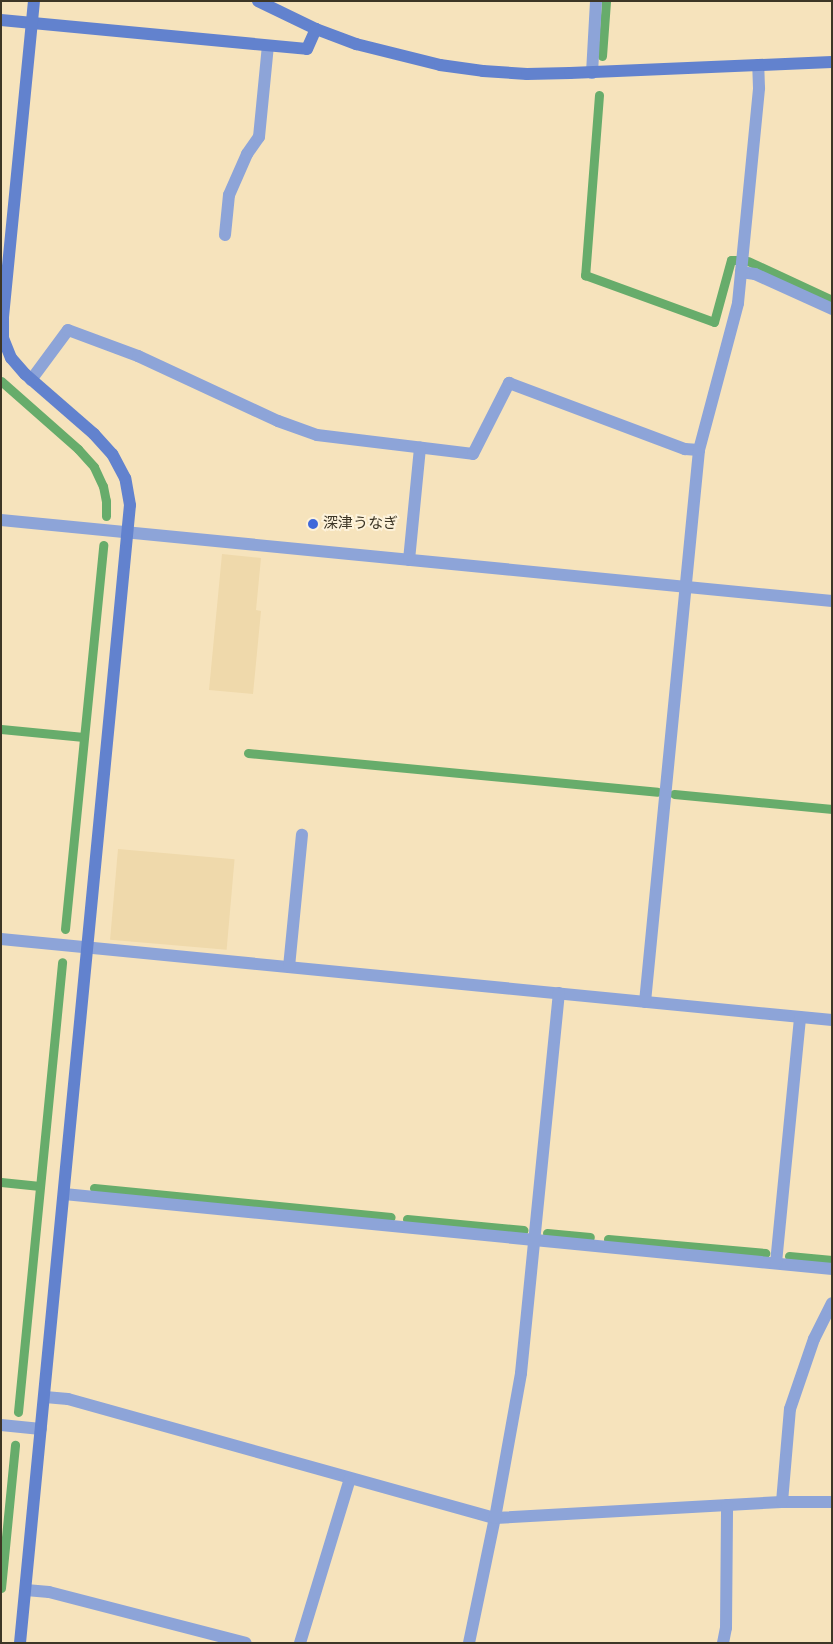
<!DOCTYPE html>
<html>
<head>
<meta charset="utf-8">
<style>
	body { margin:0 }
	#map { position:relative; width:833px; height:1644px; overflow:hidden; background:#f6e3bc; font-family:"Sofia Sans Condensed","Noto Sans JP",sans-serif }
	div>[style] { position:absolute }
	.built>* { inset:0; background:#efd9ab; transform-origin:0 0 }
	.stream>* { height:9px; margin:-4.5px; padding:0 4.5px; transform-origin:4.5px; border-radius:4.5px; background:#67ac6b }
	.street>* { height:12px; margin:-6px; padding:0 6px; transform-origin:6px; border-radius:6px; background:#8da4d8 }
	.secondary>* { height:12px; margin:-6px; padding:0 6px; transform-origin:6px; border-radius:6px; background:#6282ce }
	.dots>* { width:14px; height:14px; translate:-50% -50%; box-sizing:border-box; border:2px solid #fdf2da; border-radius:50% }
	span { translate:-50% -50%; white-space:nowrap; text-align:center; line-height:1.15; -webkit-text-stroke:4px #fdf2da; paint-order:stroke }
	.poi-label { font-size:15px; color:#3d3626 }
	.left { translate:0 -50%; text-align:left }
	.frame { position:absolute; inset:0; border:2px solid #3d3626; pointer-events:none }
</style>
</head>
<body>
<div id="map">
	<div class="built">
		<i style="clip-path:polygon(222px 554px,261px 558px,256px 610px,261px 611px,253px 694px,209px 690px)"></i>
		<i style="left:118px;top:849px;width:117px;height:91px;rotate:5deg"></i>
	</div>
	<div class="stream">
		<i style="left:602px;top:56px;width:55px;rotate:-85.8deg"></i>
		<i style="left:599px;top:95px;width:181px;rotate:94.4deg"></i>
		<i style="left:585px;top:275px;width:137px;rotate:20deg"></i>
		<i style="left:714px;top:322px;width:64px;rotate:-74.7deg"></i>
		<i style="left:731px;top:260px;width:5px"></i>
		<i style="left:748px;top:261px;width:93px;rotate:24.9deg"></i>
		<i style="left:1px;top:381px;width:103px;rotate:41.4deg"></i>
		<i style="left:78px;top:449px;width:24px;rotate:48deg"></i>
		<i style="left:94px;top:467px;width:21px;rotate:65deg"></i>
		<i style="left:103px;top:486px;width:15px;rotate:79deg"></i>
		<i style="left:106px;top:501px;width:15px;rotate:90deg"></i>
		<i style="left:1px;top:729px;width:83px;rotate:5.5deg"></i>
		<i style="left:248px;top:753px;width:411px;rotate:5.4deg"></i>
		<i style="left:674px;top:794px;width:159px;rotate:5.4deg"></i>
		<i style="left:65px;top:929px;width:386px;rotate:-84.3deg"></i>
		<i style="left:1px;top:1182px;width:39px;rotate:6deg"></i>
		<i style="left:94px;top:1188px;width:298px;rotate:5.6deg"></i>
		<i style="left:407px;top:1219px;width:117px;rotate:5.4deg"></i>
		<i style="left:547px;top:1233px;width:43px;rotate:5.3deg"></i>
		<i style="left:608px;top:1239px;width:158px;rotate:5.1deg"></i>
		<i style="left:789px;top:1256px;width:43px;rotate:5.3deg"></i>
		<i style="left:18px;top:1412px;width:452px;rotate:-84.4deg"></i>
		<i style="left:1px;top:1588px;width:144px;rotate:-84.4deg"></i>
	</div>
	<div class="street">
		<i style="left:592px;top:73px;width:72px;rotate:-86.8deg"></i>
		<i style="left:225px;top:235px;width:40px;rotate:-84.3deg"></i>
		<i style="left:229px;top:195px;width:45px;rotate:-66.3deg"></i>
		<i style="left:247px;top:154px;width:21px;rotate:-55deg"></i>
		<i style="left:259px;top:137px;width:91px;rotate:-84.4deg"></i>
		<i style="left:741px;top:272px;width:14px;rotate:8deg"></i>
		<i style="left:755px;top:274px;width:85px;rotate:24.4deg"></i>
		<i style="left:31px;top:380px;width:62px;rotate:-53.5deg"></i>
		<i style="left:68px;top:330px;width:75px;rotate:20.4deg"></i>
		<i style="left:138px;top:356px;width:154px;rotate:24.9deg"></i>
		<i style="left:278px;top:421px;width:41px;rotate:19.7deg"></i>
		<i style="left:317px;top:435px;width:157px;rotate:6.9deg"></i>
		<i style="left:473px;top:454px;width:80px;rotate:-63.1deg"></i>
		<i style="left:509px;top:383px;width:188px;rotate:20.6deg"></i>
		<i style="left:685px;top:449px;width:14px;rotate:4deg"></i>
		<i style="left:1px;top:520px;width:835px;rotate:5.57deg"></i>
		<i style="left:409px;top:560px;width:113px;rotate:-84.4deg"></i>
		<i style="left:1px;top:939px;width:835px;rotate:5.57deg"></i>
		<i style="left:289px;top:967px;width:133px;rotate:-84.4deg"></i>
		<i style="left:645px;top:1002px;width:555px;rotate:-84.41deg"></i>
		<i style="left:699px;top:450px;width:152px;rotate:-75.1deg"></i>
		<i style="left:738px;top:303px;width:216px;rotate:-84.4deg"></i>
		<i style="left:759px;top:88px;width:23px;rotate:-92deg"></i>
		<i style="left:64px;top:1194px;width:772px;rotate:5.58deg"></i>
		<i style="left:776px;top:1263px;width:247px;rotate:-84.4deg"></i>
		<i style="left:45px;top:1397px;width:23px;rotate:5deg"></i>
		<i style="left:68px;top:1399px;width:443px;rotate:15.6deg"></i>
		<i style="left:495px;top:1518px;width:287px;rotate:-3.2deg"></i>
		<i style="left:782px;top:1502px;width:50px"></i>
		<i style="left:1px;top:1425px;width:40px;rotate:5.7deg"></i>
		<i style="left:782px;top:1502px;width:93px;rotate:-85.1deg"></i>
		<i style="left:790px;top:1409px;width:74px;rotate:-71.1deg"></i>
		<i style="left:814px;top:1339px;width:40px;rotate:-63.4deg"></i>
		<i style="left:26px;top:1590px;width:23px;rotate:5deg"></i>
		<i style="left:49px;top:1592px;width:203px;rotate:14.5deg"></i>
		<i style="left:300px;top:1643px;width:172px;rotate:-73.1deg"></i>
		<i style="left:469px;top:1643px;width:128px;rotate:-78.3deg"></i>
		<i style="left:495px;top:1518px;width:147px;rotate:-79.8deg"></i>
		<i style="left:521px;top:1373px;width:382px;rotate:-84.3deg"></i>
		<i style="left:723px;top:1643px;width:15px;rotate:-79deg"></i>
		<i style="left:726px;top:1628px;width:123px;rotate:-89.5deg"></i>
	</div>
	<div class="secondary">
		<i style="left:258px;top:1px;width:64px;rotate:25.8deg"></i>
		<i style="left:316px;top:29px;width:43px;rotate:20.6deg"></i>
		<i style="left:356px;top:44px;width:87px;rotate:14deg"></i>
		<i style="left:440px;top:65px;width:43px;rotate:7.9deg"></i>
		<i style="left:483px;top:71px;width:44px;rotate:3.9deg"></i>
		<i style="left:527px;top:74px;width:43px;rotate:-1.3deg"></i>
		<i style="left:570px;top:73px;width:262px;rotate:-2.4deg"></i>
		<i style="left:1px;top:20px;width:307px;rotate:5.4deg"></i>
		<i style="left:307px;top:49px;width:22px;rotate:-66deg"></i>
		<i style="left:20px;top:1643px;width:1143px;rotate:-84.48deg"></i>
		<i style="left:130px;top:505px;width:27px;rotate:-100deg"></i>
		<i style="left:125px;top:478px;width:27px;rotate:-118deg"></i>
		<i style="left:112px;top:454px;width:27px;rotate:-132deg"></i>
		<i style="left:94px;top:434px;width:91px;rotate:-139deg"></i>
		<i style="left:25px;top:374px;width:21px;rotate:-131deg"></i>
		<i style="left:11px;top:358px;width:22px;rotate:-112deg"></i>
		<i style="left:3px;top:338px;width:21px;rotate:-90deg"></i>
		<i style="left:3px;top:317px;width:318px;rotate:-84.4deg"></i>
	</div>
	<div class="dots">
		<i style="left:313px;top:524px;background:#3f68da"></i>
	</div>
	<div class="poi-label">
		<span class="left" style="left:323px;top:524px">深津うなぎ</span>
	</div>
	<div class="frame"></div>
</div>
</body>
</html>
